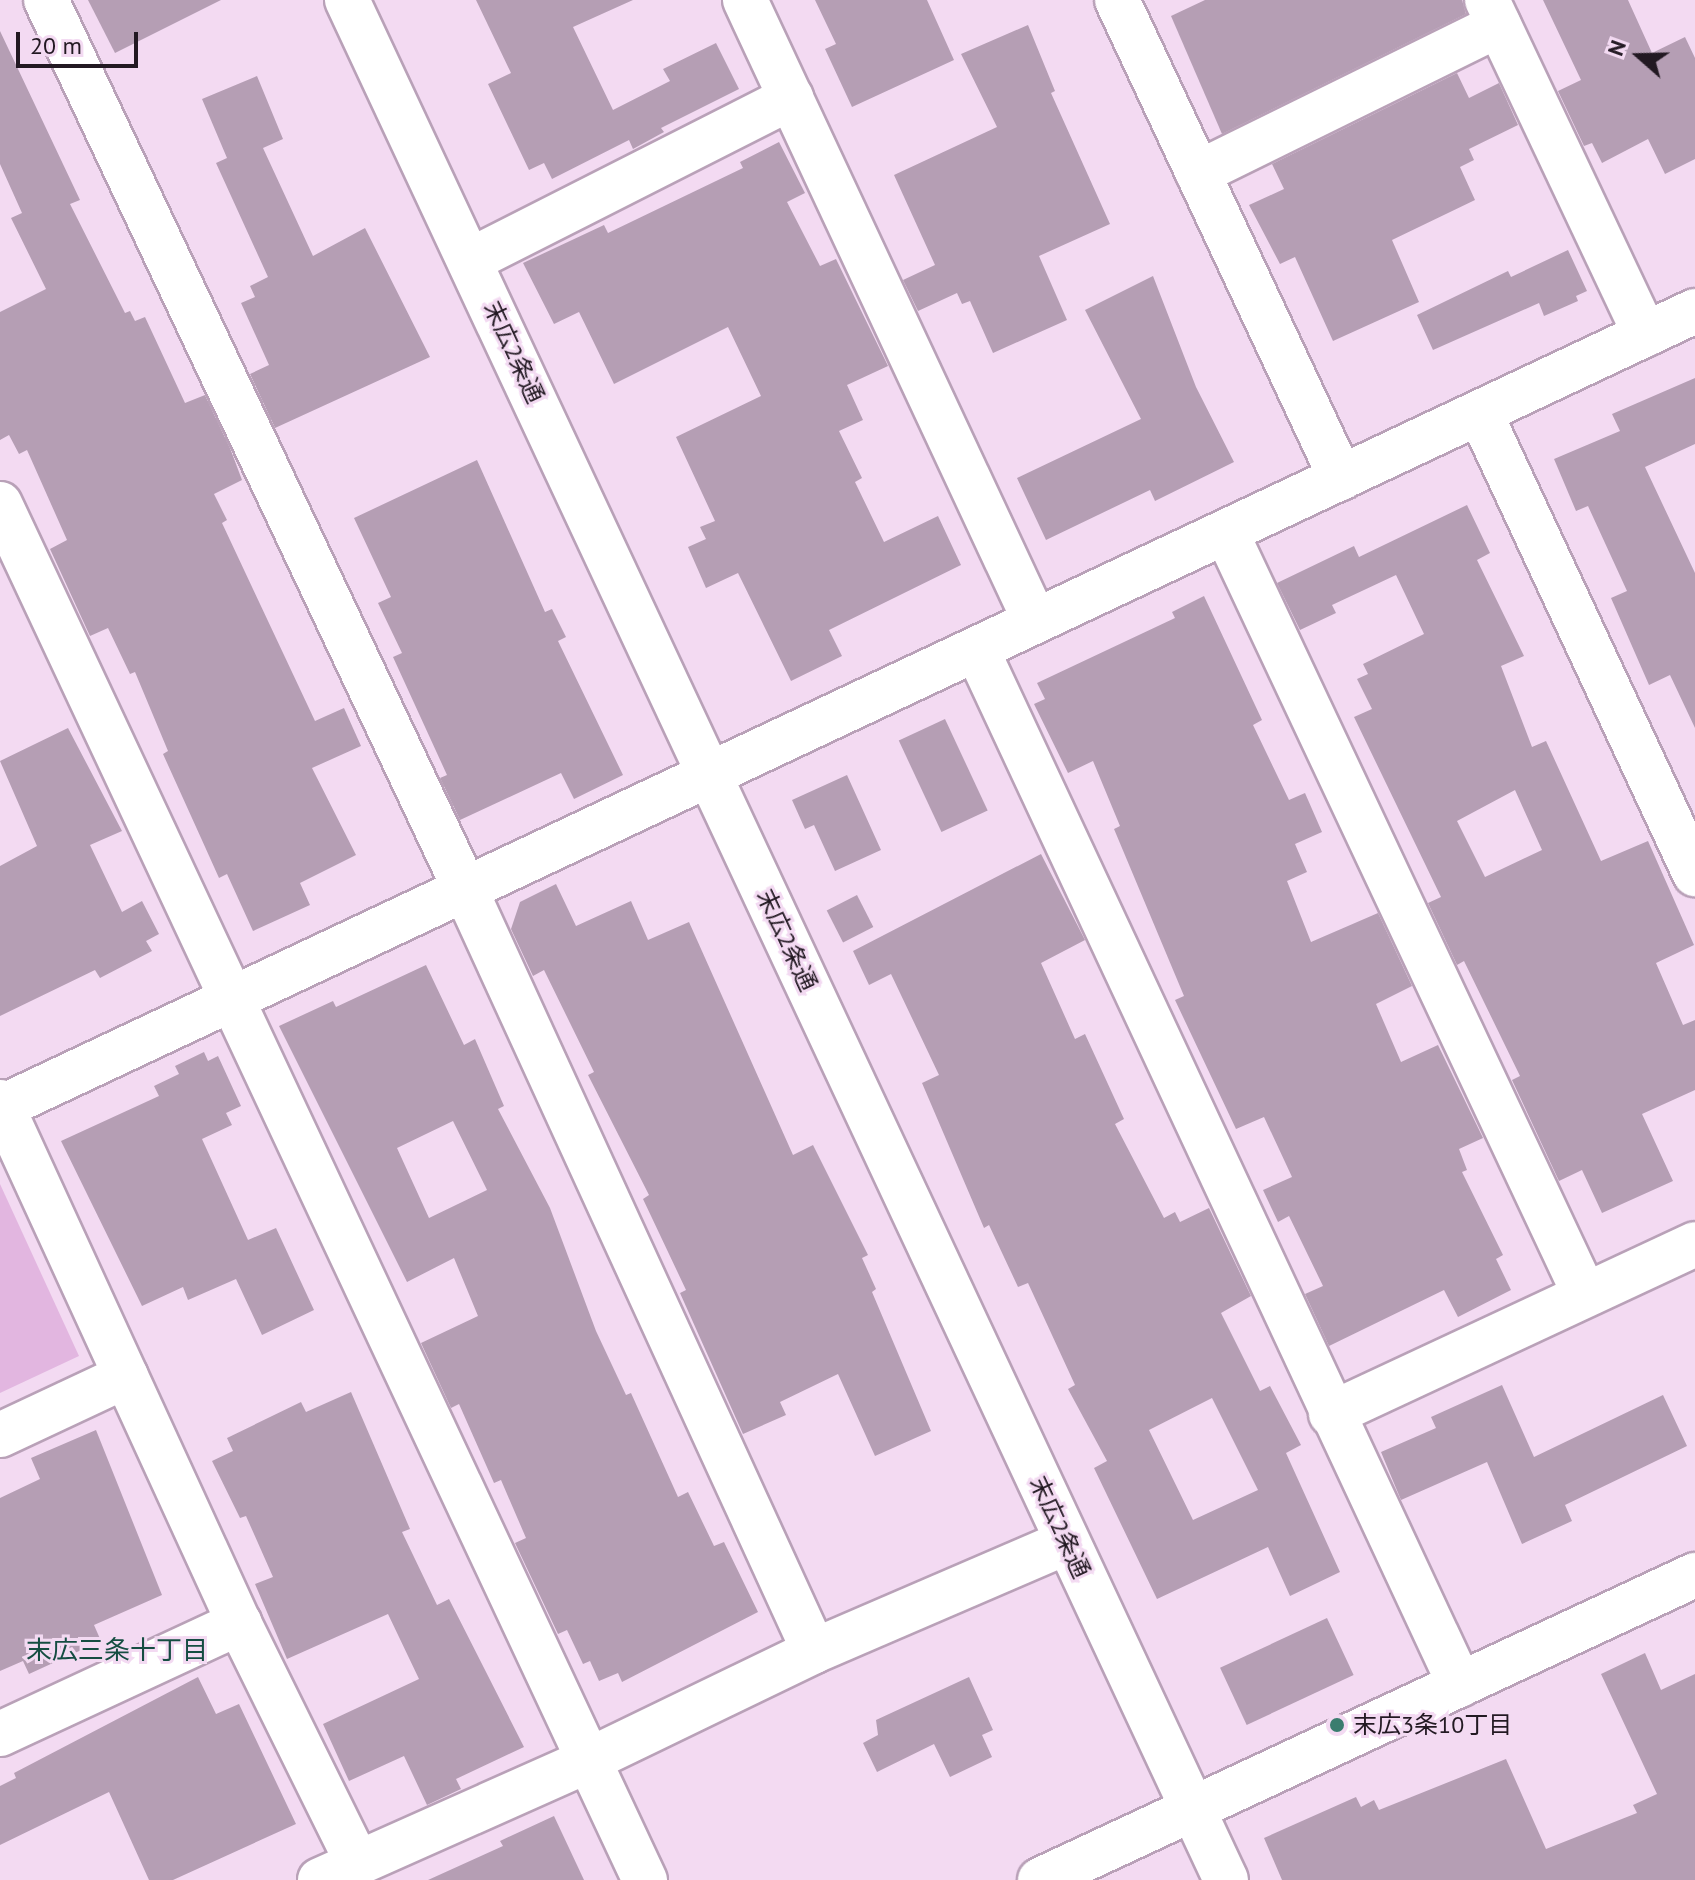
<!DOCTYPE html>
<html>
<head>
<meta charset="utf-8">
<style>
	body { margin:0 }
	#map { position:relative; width:1695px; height:1880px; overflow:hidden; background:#f3daf2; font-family:"PT Sans","Noto Sans JP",sans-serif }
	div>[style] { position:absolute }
	.green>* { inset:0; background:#e2b6e0 }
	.building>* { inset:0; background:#b59eb4; transform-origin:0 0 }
	.roads { filter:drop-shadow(2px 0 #b9a1b8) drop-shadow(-2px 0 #b9a1b8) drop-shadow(0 2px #b9a1b8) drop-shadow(0 -2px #b9a1b8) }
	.minor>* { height:44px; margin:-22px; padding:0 22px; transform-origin:22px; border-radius:22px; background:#fff }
	.dots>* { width:22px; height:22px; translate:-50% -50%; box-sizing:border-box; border:4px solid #f3daf2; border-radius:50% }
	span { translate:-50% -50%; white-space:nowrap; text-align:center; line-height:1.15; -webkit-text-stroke:6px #f3daf2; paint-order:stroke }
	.street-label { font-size:24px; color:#221922 }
	.poi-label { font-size:24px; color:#221922 }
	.left { translate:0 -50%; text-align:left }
	.neighbourhood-label { font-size:26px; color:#154d42 }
	.north { position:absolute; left:1599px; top:16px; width:80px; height:80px; -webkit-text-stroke:6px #f3daf2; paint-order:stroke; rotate:290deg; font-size:22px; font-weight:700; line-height:32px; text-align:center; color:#221922 }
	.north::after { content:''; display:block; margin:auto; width:28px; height:36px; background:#221922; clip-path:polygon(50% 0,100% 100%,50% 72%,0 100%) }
	.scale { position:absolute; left:16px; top:32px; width:122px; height:36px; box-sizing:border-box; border:4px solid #221922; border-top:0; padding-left:10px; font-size:24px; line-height:28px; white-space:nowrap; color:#221922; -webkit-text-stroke:6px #f3daf2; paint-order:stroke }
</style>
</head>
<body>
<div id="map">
	<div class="green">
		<i style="clip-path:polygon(0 1184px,79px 1356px,0 1393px)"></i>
	</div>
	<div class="building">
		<i style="clip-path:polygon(88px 0,221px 0,115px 53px)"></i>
		<i style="clip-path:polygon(476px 0,633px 0,573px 27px,613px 110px,670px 81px,663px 69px,716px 43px,739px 89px,661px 128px,664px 132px,633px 149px,629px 140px,552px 179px,544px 163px,529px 170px,488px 84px,511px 73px)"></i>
		<i style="clip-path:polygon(815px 0,927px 0,954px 60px,852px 107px,825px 49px,836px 44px)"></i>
		<i style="clip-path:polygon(1205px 0,1462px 0,1466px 14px,1222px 134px,1171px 16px)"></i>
		<i style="clip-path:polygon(1543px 0,1628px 0,1652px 53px,1685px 37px,1695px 58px,1695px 159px,1665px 174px,1648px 139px,1602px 163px,1592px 143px,1584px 146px,1558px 91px,1581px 80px)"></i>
		<i style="clip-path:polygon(1028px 25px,1055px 91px,1051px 93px,1110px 224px,1039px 256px,1067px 320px,993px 353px,970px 301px,962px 304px,957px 293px,918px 311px,903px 280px,935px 265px,894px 175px,997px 127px,961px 54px)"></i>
		<i style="clip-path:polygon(0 31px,80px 200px,70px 204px,125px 313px,130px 311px,135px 321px,145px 317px,185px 403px,205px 395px,230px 448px,242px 480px,214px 494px,227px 520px,222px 523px,315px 721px,344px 708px,361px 746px,312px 768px,356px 855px,300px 883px,310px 905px,253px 931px,227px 874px,219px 878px,201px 838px,163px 754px,168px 751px,135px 672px,130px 674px,108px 628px,90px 636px,50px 549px,67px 540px,27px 450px,19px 454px,9px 435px,0 440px,0 312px,46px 289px,11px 218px,22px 213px,0 164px)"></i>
		<i style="clip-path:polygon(1457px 73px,1469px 98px,1499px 83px,1518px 125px,1469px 149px,1474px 160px,1460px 167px,1475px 200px,1392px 240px,1419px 302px,1333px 341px,1295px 257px,1280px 264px,1249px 205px,1284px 189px,1272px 164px)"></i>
		<i style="clip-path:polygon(257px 76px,283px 139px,263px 148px,313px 256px,365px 228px,430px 357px,275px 428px,250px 374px,269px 365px,241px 303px,255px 297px,250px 286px,268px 277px,216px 163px,227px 158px,202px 99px)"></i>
		<i style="clip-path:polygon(779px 142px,805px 193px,787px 202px,820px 266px,836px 259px,888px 366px,847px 385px,863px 420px,839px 431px,862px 478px,855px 482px,884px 542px,938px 516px,961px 565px,829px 630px,842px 656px,791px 681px,738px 573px,706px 588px,688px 547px,706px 539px,700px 527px,715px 521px,676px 437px,761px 396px,728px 327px,614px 384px,579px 312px,554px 324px,523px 263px,604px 225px,608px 233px,743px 168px,740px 162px)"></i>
		<i style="clip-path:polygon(1568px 250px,1587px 291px,1576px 296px,1578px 301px,1544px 316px,1539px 303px,1433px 350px,1417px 315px,1508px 271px,1511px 277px)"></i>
		<i style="clip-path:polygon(1153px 276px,1196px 387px,1234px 462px,1155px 501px,1150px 490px,1046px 540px,1017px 478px,1141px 419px,1085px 310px)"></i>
		<i style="clip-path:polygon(1695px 378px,1695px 444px,1645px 467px,1695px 573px,1695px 728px,1670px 675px,1649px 685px,1611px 598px,1627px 591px,1588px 506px,1576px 511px,1554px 459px,1620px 431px,1612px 414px)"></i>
		<i style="clip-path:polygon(477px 460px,545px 612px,552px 609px,566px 637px,558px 641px,623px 775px,574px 799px,561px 773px,460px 820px,440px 778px,447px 775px,393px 657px,402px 653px,378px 603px,391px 597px,354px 518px)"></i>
		<i style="clip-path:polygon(evenodd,1467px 505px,1490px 553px,1477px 560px,1524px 656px,1501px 666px,1532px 747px,1546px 741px,1601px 861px,1648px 841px,1694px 945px,1656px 963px,1683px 1025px,1695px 1020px,1695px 1090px,1642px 1114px,1673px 1181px,1602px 1213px,1582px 1170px,1559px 1181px,1512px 1080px,1520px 1076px,1464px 961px,1457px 965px,1428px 903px,1441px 897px,1354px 717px,1372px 709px,1357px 679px,1368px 674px,1363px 664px,1424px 634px,1396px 575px,1332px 605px,1336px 613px,1300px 630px,1277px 583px,1354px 546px,1359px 557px,1467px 505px,1515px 790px,1542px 850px,1485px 877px,1457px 821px,1515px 790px)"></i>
		<i style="clip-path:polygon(1204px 596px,1262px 720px,1253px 725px,1289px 800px,1305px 793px,1322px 832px,1295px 844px,1307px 872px,1287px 881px,1311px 942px,1378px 913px,1412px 986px,1376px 1004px,1401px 1062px,1438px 1045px,1483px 1138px,1459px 1149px,1467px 1170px,1462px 1172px,1503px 1255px,1496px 1259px,1511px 1290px,1458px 1317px,1444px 1290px,1329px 1346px,1305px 1294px,1323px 1286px,1289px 1216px,1278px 1222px,1263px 1190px,1292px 1177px,1264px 1117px,1236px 1129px,1175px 1000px,1184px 996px,1114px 829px,1120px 826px,1093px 761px,1068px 773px,1034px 704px,1045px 699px,1037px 683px,1175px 618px,1172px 612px)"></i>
		<i style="left:945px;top:719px;width:101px;height:51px;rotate:65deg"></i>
		<i style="clip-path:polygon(68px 728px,122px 831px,90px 845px,122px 912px,142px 901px,159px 934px,146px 941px,152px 951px,100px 978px,95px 970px,0 1016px,0 866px,37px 846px,0 761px)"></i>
		<i style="clip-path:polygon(847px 775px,881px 850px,835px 871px,814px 825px,805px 829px,792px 800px)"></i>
		<i style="clip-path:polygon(evenodd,1041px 854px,1085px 940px,1041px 963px,1075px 1039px,1085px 1034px,1124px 1119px,1115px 1124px,1164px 1218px,1175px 1212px,1180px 1222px,1209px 1208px,1251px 1296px,1221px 1313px,1260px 1391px,1270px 1386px,1301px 1445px,1286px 1453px,1340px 1572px,1290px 1596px,1268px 1547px,1157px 1599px,1094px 1468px,1107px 1461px,1068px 1389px,1075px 1385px,1028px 1283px,1018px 1287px,989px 1225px,984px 1228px,922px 1083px,939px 1075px,891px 974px,869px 985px,853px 951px,1041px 854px,1212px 1398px,1258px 1490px,1193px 1520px,1149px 1430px,1212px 1398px)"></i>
		<i style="clip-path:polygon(556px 884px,576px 926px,631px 901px,648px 940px,689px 922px,793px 1155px,813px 1145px,868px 1255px,862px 1258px,876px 1289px,872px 1292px,931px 1431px,875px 1456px,838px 1374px,780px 1402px,786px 1415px,743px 1434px,680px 1293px,686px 1290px,643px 1199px,649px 1195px,588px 1075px,594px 1072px,544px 970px,533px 976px,511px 929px,520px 902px)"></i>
		<i style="left:857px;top:895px;width:36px;height:34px;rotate:63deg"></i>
		<i style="clip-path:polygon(evenodd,426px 965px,464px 1045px,475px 1039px,504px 1106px,498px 1109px,550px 1208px,596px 1331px,626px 1395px,631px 1393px,678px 1497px,688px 1492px,714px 1546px,724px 1542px,758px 1612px,622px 1682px,618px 1673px,599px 1681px,590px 1661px,583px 1664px,567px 1630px,558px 1634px,515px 1543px,526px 1538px,501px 1480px,494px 1483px,459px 1404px,451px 1408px,421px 1343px,478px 1316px,454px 1258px,407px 1282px,279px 1026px,333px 1001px,336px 1007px,426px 965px,453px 1121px,487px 1190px,429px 1218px,397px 1148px,453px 1121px)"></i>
		<i style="clip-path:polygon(204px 1052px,208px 1061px,218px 1056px,241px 1106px,226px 1113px,232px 1125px,202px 1139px,248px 1240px,276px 1228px,314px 1310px,262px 1335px,236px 1279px,188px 1300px,183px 1287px,142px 1306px,61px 1141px,159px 1096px,154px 1086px,179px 1074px,175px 1066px)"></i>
		<i style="clip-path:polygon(1502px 1385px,1534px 1457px,1663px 1395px,1687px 1446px,1565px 1505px,1572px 1521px,1522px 1544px,1487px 1462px,1401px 1500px,1381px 1452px,1436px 1428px,1431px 1417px)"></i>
		<i style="clip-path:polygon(351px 1392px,410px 1529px,402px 1532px,437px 1605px,449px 1599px,524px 1747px,456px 1779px,461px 1789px,427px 1805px,404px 1756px,349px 1781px,323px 1724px,419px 1679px,388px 1614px,287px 1659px,255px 1584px,273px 1577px,246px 1516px,240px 1518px,212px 1461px,233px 1451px,227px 1438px,301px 1402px,306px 1412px)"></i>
		<i style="clip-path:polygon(96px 1430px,162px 1595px,94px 1625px,101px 1641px,29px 1674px,23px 1661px,0 1671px,0 1498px,40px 1479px,31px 1458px)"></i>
		<i style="left:1327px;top:1618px;width:63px;height:118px;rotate:65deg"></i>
		<i style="clip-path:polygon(1645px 1653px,1661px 1690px,1695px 1674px,1695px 1880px,1282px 1880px,1264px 1838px,1356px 1797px,1361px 1807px,1374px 1800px,1379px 1810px,1506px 1759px,1546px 1849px,1637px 1813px,1633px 1805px,1657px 1794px,1601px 1674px)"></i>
		<i style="clip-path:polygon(198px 1677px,216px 1714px,239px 1704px,296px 1824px,173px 1880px,149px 1880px,109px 1792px,0 1845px,0 1786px,16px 1778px,14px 1773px)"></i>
		<i style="clip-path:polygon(969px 1677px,993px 1730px,982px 1735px,992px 1757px,950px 1777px,934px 1744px,877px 1772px,863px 1743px,878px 1735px,876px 1720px)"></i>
		<i style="clip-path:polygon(554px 1816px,584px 1880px,428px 1880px,503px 1846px,500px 1841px)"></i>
	</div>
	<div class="roads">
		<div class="minor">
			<i style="left:46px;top:0;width:983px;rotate:64.76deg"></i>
			<i style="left:465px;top:889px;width:838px;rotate:65.39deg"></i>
			<i style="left:347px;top:0;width:2075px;rotate:64.94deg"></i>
			<i style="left:745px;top:0;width:685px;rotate:64.97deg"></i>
			<i style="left:1117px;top:0;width:528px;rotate:64.89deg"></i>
			<i style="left:1487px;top:0;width:370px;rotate:64.7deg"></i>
			<i style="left:1198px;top:173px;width:335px;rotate:-26.2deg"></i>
			<i style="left:471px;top:260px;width:359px;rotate:-26.9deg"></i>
			<i style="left:1480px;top:413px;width:509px;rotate:65deg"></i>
			<i style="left:0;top:504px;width:1520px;rotate:64.89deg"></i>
			<i style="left:1226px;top:532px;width:841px;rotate:64.81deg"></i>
			<i style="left:977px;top:650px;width:1142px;rotate:64.98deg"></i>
			<i style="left:0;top:1102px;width:573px;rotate:65.36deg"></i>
			<i style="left:239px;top:1623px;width:267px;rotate:63.7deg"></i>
			<i style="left:2px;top:1107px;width:1871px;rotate:-25.18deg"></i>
			<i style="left:1331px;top:1414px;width:402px;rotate:-25deg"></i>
			<i style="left:0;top:1435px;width:139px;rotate:-25.1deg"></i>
			<i style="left:0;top:1734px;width:264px;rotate:-24.9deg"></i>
			<i style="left:320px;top:1880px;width:295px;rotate:-24deg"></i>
			<i style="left:589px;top:1760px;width:250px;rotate:-25.8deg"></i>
			<i style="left:814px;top:1651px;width:275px;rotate:-23.3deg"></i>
			<i style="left:1040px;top:1880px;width:723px;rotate:-24.97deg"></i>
		</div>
	</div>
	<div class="dots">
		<i style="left:1337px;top:1725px;background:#3a7d6f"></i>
	</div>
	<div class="street-label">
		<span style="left:514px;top:352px;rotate:65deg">末広2条通</span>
		<span style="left:787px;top:940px;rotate:65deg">末広2条通</span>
		<span style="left:1060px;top:1527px;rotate:65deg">末広2条通</span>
	</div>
	<div class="poi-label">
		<span class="left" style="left:1353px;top:1725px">末広3条10丁目</span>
	</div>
	<div class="neighbourhood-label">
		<span style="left:117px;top:1650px">末広三条十丁目</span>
	</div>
	<div class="north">N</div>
	<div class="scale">20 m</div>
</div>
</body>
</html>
